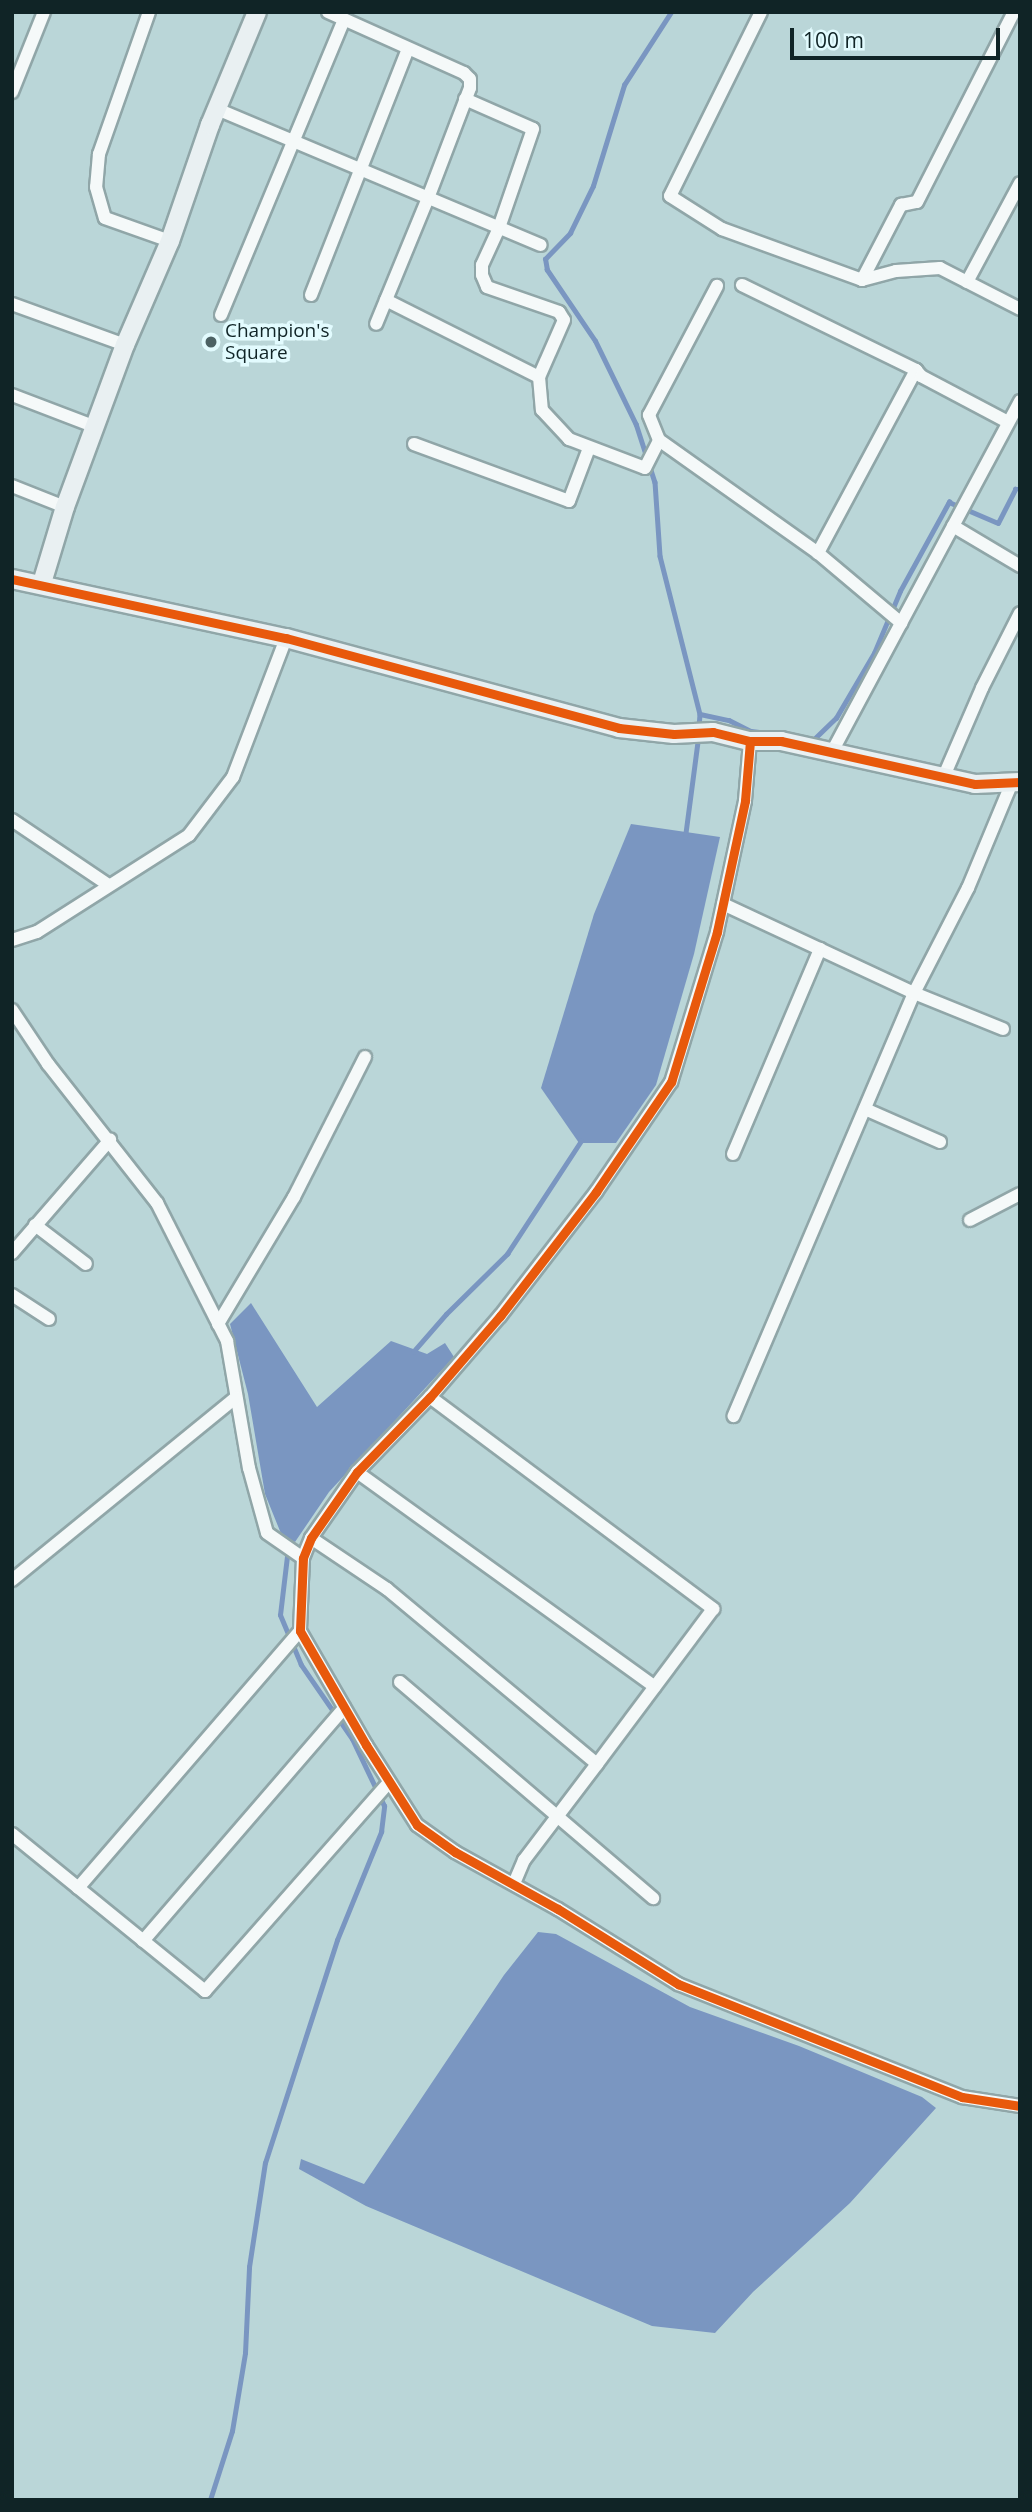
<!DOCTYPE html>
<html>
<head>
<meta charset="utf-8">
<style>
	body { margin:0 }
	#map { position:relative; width:1032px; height:2512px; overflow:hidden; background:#bad6d8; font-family:"Open Sans",sans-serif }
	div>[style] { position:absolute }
	.water>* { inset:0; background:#7a96c1 }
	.stream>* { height:4.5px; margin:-2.25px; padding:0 2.25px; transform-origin:2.25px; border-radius:2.25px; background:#7a96c1 }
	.roads { filter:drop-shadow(2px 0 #90a6a8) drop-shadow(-2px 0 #90a6a8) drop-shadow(0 2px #90a6a8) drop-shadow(0 -2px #90a6a8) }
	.street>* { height:12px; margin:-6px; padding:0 6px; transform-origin:6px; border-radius:6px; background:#f5f9f9 }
	.secondary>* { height:18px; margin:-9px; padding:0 9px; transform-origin:9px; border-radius:9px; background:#e9f0f2 }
	.cycleway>* { height:9px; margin:-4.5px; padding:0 4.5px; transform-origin:4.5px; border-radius:4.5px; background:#e8590c }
	.dots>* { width:19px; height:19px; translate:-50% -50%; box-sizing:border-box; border:4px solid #e2fbfe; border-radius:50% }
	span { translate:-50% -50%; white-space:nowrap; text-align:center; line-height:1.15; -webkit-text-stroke:7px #e2fbfe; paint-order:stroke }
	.poi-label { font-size:19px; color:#102426 }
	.left { translate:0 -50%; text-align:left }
	.frame { position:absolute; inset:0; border:14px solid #102426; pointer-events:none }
	.scale { position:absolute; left:790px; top:28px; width:210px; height:32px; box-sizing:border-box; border:4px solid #102426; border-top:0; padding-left:9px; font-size:21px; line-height:24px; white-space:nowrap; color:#102426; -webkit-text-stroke:5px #e2fbfe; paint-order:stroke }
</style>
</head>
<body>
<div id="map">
	<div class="water">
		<i style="clip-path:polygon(631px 824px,720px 837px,694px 954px,656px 1085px,616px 1143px,579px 1143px,541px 1088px,594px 914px)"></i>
		<i style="clip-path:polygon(251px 1303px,317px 1407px,391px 1341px,427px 1354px,445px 1343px,454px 1357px,329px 1492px,295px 1542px,282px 1536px,265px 1494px,248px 1394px,230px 1324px)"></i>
		<i style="clip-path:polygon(538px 1932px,556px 1934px,690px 2007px,799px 2046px,922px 2097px,936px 2108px,850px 2203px,753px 2292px,715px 2333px,652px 2326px,366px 2206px,299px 2169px,301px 2159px,364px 2184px,504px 1975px)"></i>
	</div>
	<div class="stream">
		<i style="left:646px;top:456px;width:33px;rotate:-108deg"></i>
		<i style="left:636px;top:425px;width:93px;rotate:-116deg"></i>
		<i style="left:595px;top:341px;width:86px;rotate:-124.1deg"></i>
		<i style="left:547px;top:270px;width:11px;rotate:-100deg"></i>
		<i style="left:545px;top:259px;width:36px;rotate:-46deg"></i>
		<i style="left:570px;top:233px;width:52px;rotate:-63.9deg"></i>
		<i style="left:593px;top:186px;width:106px;rotate:-72.9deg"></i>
		<i style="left:624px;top:85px;width:87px;rotate:-57.2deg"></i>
		<i style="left:649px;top:464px;width:19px;rotate:72deg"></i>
		<i style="left:655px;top:482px;width:74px;rotate:86.1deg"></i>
		<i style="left:660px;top:556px;width:163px;rotate:75.8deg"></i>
		<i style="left:700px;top:714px;width:15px;rotate:94deg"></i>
		<i style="left:700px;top:714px;width:30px;rotate:12deg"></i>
		<i style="left:729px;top:720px;width:25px;rotate:27deg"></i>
		<i style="left:751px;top:731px;width:16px;rotate:7deg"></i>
		<i style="left:804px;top:738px;width:10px;rotate:6deg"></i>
		<i style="left:814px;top:739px;width:30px;rotate:-44deg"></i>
		<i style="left:836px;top:718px;width:75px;rotate:-59.7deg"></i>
		<i style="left:874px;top:653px;width:67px;rotate:-67.2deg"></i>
		<i style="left:900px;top:591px;width:102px;rotate:-61.2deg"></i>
		<i style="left:949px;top:502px;width:53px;rotate:23.2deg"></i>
		<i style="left:998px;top:523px;width:38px;rotate:-63deg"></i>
		<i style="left:1015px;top:489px;width:5px"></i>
		<i style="left:685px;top:837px;width:100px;rotate:-82.5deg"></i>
		<i style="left:413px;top:1352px;width:50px;rotate:-49deg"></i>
		<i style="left:446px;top:1314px;width:86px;rotate:-44.5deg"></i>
		<i style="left:507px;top:1254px;width:135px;rotate:-56.8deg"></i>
		<i style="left:210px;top:2500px;width:72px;rotate:-72.3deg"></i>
		<i style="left:232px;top:2431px;width:79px;rotate:-80.5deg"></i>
		<i style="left:245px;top:2353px;width:86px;rotate:-87.3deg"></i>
		<i style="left:249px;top:2267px;width:105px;rotate:-81.3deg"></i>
		<i style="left:265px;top:2163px;width:234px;rotate:-72.1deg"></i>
		<i style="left:337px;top:1940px;width:117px;rotate:-67.8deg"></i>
		<i style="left:381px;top:1832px;width:26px;rotate:-83deg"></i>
		<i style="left:384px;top:1806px;width:74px;rotate:-115.5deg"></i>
		<i style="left:352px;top:1739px;width:90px;rotate:-124.6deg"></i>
		<i style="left:301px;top:1665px;width:54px;rotate:-112.8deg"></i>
		<i style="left:280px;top:1615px;width:67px;rotate:-83.2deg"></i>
	</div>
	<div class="roads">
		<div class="street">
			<i style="left:149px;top:12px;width:151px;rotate:109.4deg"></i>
			<i style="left:99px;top:154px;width:33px;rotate:95deg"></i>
			<i style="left:96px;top:187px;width:32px;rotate:74deg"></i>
			<i style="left:105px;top:218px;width:69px;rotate:19.5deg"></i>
			<i style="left:328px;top:12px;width:149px;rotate:24.2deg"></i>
			<i style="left:464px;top:73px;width:8px;rotate:45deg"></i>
			<i style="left:470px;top:79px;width:9px;rotate:90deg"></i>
			<i style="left:470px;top:88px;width:118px;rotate:110.9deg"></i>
			<i style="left:428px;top:198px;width:136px;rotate:112.4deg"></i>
			<i style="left:761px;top:12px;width:205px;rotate:116.3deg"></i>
			<i style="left:670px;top:196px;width:62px;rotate:32.4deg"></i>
			<i style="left:722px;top:229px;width:149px;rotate:20deg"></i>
			<i style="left:862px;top:280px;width:85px;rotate:-62.5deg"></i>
			<i style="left:901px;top:205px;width:16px;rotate:-11deg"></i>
			<i style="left:917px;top:202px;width:213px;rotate:-63deg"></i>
			<i style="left:12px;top:92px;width:86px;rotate:-68.2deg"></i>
			<i style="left:465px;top:99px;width:74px;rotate:23.8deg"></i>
			<i style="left:533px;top:129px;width:105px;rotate:109deg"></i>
			<i style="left:499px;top:228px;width:41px;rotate:114.7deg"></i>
			<i style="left:482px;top:265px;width:10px;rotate:90deg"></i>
			<i style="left:482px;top:275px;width:13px;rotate:67deg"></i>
			<i style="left:487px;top:287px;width:76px;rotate:19.1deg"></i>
			<i style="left:559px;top:312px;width:9px;rotate:58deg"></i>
			<i style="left:564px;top:320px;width:62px;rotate:113.7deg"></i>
			<i style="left:539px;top:377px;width:33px;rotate:85deg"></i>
			<i style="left:542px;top:410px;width:40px;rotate:47deg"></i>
			<i style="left:569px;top:439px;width:81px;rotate:20.9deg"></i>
			<i style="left:645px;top:468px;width:31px;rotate:-63deg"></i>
			<i style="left:659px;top:440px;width:27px;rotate:-112deg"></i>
			<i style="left:649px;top:415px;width:146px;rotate:-62.2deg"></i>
			<i style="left:217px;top:109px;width:351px;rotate:22.8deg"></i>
			<i style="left:862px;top:280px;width:35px;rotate:-15deg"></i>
			<i style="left:896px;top:271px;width:44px;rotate:-3.9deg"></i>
			<i style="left:940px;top:268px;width:90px;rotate:27.1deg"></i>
			<i style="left:967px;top:282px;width:112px;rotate:-61.8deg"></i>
			<i style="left:742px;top:285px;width:194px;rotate:26deg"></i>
			<i style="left:916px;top:370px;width:208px;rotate:118.2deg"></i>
			<i style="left:818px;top:553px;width:109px;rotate:40.1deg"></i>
			<i style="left:311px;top:295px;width:264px;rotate:-68.5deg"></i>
			<i style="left:386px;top:300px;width:171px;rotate:26.7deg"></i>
			<i style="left:12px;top:304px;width:120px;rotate:19.9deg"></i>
			<i style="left:221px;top:315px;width:320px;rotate:-67.4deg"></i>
			<i style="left:916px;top:370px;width:8px;rotate:50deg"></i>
			<i style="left:921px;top:376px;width:98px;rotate:27.9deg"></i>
			<i style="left:12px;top:395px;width:90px;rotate:20.9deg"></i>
			<i style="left:659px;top:440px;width:195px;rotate:35.4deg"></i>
			<i style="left:414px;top:444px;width:165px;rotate:20.2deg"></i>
			<i style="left:569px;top:501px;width:57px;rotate:-69.3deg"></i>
			<i style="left:12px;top:486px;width:57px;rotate:21.6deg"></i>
			<i style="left:953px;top:526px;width:78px;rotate:30.8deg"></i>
			<i style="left:750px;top:741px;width:60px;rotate:94.8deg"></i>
			<i style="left:745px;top:801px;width:134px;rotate:102.1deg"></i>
			<i style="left:717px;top:932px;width:157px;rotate:107deg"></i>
			<i style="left:671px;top:1082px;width:133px;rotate:124.3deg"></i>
			<i style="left:596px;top:1192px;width:157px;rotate:127.7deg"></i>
			<i style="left:500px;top:1316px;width:107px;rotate:130.8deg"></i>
			<i style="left:430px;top:1397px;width:105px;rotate:134.2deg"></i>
			<i style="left:357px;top:1472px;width:80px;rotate:124.9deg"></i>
			<i style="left:311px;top:1538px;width:22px;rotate:112deg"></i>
			<i style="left:303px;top:1558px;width:73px;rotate:92.4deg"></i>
			<i style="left:300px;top:1631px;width:132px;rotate:59.9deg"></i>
			<i style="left:366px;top:1745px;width:95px;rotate:57.5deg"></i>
			<i style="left:417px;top:1825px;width:47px;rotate:35.4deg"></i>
			<i style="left:455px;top:1852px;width:118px;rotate:29deg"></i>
			<i style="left:558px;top:1909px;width:142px;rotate:32deg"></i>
			<i style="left:678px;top:1984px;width:306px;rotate:21.7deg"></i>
			<i style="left:962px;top:2097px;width:59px;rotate:8.8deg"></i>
			<i style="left:833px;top:750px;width:396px;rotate:-61.8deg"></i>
			<i style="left:944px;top:776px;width:96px;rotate:-66.6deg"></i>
			<i style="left:982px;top:688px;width:84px;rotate:-63.1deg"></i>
			<i style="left:12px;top:820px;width:115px;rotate:34deg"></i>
			<i style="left:723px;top:904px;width:211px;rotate:25deg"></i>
			<i style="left:914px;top:993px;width:460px;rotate:113.1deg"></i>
			<i style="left:12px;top:940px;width:26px;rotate:-18deg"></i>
			<i style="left:37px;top:932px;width:180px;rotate:-32.5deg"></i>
			<i style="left:189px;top:835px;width:73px;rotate:-52.8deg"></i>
			<i style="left:233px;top:777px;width:149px;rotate:-69.1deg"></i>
			<i style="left:12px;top:1010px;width:65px;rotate:56.3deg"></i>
			<i style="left:48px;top:1064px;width:177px;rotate:51.9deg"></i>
			<i style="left:157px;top:1203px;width:155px;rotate:63.1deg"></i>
			<i style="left:227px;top:1341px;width:129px;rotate:80.2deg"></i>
			<i style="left:249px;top:1468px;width:67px;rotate:74.5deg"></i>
			<i style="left:267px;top:1533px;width:44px;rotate:34.8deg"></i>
			<i style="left:1003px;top:1029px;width:96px;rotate:-158deg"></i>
			<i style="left:914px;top:993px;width:118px;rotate:-62.8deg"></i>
			<i style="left:968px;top:888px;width:117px;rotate:-67.4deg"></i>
			<i style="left:865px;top:1109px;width:82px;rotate:23.7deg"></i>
			<i style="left:733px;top:1154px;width:223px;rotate:-67deg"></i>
			<i style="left:970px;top:1220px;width:56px;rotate:-27.5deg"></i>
			<i style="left:35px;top:1225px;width:64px;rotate:37.4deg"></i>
			<i style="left:12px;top:1253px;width:150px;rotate:-49.1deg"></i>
			<i style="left:12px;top:1295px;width:44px;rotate:33deg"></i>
			<i style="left:218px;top:1324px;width:148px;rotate:-59.1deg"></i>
			<i style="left:294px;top:1197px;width:157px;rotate:-63.1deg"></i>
			<i style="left:430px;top:1397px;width:354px;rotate:36.8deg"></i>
			<i style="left:713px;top:1609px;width:194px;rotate:126.8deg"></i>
			<i style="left:357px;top:1472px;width:367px;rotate:35.8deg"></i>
			<i style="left:311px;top:1538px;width:92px;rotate:33.9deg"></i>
			<i style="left:387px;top:1589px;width:273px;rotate:39.8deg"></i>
			<i style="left:597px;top:1764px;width:121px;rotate:127.2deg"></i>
			<i style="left:524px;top:1860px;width:26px;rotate:113deg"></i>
			<i style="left:12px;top:1580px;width:289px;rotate:-39.2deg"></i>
			<i style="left:400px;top:1682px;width:333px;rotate:40.5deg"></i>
			<i style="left:12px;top:1834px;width:249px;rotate:39.1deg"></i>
			<i style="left:205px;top:1991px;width:278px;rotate:-48.6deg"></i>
			<i style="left:78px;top:1888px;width:340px;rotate:-49.2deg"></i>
			<i style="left:143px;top:1941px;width:308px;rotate:-49.2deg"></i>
		</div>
		<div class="secondary">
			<i style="left:12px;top:579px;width:280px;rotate:12.2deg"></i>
			<i style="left:286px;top:638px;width:345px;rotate:15.1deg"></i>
			<i style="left:619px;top:728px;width:55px;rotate:6.2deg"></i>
			<i style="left:674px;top:734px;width:39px;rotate:-3deg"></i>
			<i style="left:713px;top:732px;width:38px;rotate:14deg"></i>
			<i style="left:750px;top:741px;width:31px"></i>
			<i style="left:781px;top:741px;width:199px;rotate:12.5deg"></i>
			<i style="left:975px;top:784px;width:45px;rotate:-2.5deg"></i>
			<i style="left:42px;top:583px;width:79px;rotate:-73.2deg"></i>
			<i style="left:65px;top:507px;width:173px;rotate:-69.7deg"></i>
			<i style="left:125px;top:345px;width:113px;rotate:-66.6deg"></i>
			<i style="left:170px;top:241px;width:123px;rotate:-71deg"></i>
			<i style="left:210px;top:125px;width:122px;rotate:-67.4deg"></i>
		</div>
	</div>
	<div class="cycleway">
		<i style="left:12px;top:579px;width:280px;rotate:12.2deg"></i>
		<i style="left:286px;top:638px;width:345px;rotate:15.1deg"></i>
		<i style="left:619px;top:728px;width:55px;rotate:6.2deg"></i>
		<i style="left:674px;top:734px;width:39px;rotate:-3deg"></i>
		<i style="left:713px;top:732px;width:38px;rotate:14deg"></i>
		<i style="left:750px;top:741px;width:31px"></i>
		<i style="left:781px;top:741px;width:199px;rotate:12.5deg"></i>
		<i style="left:975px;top:784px;width:45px;rotate:-2.5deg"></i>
		<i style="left:750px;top:741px;width:60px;rotate:94.8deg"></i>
		<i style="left:745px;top:801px;width:134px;rotate:102.1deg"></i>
		<i style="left:717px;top:932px;width:157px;rotate:107deg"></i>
		<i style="left:671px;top:1082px;width:133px;rotate:124.3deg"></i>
		<i style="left:596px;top:1192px;width:157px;rotate:127.7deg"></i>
		<i style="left:500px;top:1316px;width:107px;rotate:130.8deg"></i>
		<i style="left:430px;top:1397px;width:105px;rotate:134.2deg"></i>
		<i style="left:357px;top:1472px;width:80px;rotate:124.9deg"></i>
		<i style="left:311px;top:1538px;width:22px;rotate:112deg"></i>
		<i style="left:303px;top:1558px;width:73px;rotate:92.4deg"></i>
		<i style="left:300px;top:1631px;width:132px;rotate:59.9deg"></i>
		<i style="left:366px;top:1745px;width:95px;rotate:57.5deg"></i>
		<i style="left:417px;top:1825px;width:47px;rotate:35.4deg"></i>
		<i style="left:455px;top:1852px;width:118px;rotate:29deg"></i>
		<i style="left:558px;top:1909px;width:142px;rotate:32deg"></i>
		<i style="left:678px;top:1984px;width:306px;rotate:21.7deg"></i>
		<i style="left:962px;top:2097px;width:59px;rotate:8.8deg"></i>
	</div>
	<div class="dots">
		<i style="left:211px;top:342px;background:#4c6264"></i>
	</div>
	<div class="poi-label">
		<span class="left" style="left:225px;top:342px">Champion's<br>Square</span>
	</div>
	<div class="frame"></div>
	<div class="scale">100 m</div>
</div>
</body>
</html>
